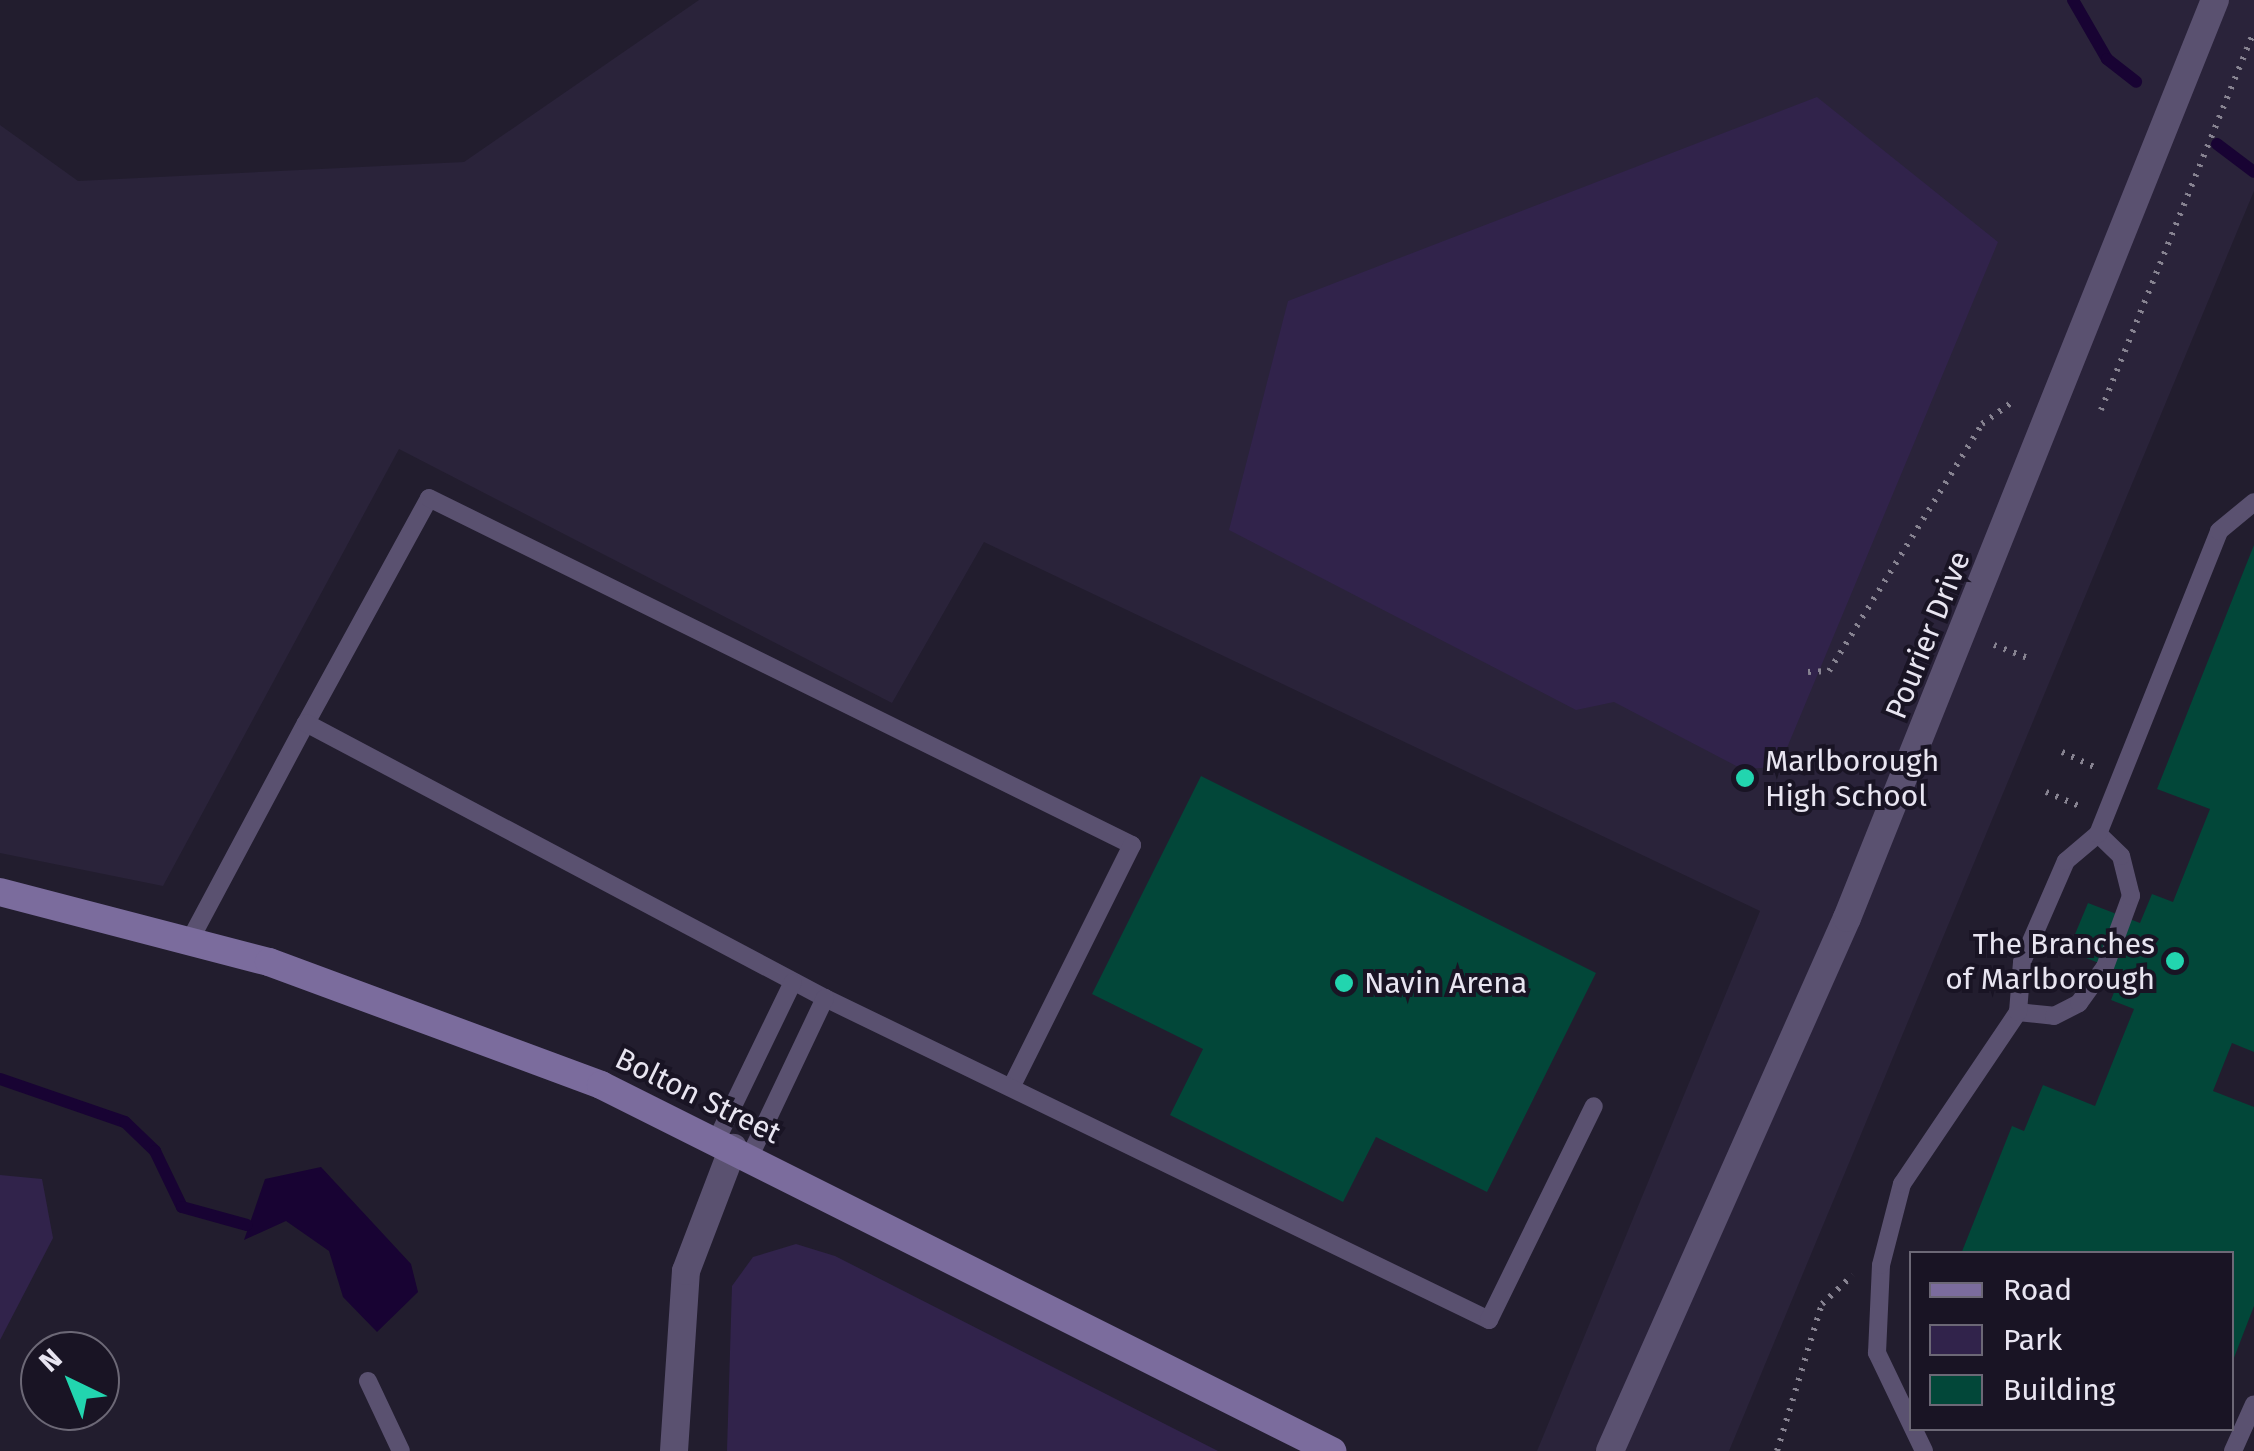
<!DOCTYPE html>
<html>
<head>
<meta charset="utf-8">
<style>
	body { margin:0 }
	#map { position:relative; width:2254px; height:1451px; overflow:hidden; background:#221d2e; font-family:"Fira Sans",sans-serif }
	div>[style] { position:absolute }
	.built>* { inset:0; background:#2a233a }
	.green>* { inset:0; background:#31234b }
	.water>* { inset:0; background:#180333 }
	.stream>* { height:12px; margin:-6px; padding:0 6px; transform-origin:6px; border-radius:6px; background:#180333 }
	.building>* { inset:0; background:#024739 }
	.path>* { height:6px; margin-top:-3px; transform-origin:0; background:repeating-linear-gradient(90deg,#878391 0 2.5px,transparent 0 10.5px) }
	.service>* { height:18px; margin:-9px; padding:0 9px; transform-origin:9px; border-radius:9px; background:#5a5170 }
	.minor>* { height:28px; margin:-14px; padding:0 14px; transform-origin:14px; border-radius:14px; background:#5a5170 }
	.tertiary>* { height:28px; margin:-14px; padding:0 14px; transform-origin:14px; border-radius:14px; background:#5a5170 }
	.secondary>* { height:28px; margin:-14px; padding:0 14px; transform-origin:14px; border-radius:14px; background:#7b6c9d }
	.dots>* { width:28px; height:28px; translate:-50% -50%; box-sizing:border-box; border:5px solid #191424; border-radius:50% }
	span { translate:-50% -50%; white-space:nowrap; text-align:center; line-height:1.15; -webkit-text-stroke:8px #191424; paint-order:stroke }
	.street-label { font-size:30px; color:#e8e5f1 }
	.poi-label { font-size:30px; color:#e8e5f1 }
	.left { translate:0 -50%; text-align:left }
	.right { translate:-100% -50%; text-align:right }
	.legend { position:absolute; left:1909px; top:1251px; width:325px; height:180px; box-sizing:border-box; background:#191424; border:2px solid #6c6876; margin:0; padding:12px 18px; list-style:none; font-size:30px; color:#e8e5f1 }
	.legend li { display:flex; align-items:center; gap:20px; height:50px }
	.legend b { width:50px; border:2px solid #6c6876 }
	.north { position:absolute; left:20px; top:1331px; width:100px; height:100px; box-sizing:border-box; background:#191424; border:2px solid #6c6876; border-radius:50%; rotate:317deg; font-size:28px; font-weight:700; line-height:40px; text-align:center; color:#e8e5f1 }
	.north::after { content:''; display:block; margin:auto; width:35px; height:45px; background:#22d5af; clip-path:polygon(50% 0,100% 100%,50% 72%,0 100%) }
</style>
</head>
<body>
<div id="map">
	<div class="built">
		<i style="clip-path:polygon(699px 0,2254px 0,2254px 191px,1729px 1451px,1537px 1451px,1760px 911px,984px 542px,892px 703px,399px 449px,163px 886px,0 853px,0 125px,78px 181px,464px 162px)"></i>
	</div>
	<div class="green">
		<i style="clip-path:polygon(1817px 97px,1998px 242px,1779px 767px,1742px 769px,1614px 702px,1576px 710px,1229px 530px,1288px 301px)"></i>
		<i style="clip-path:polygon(0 1175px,42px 1179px,53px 1238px,0 1340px)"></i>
		<i style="clip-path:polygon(796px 1244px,835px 1256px,1218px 1451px,727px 1451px,732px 1286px,753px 1257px)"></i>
	</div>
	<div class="water">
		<i style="clip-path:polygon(321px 1167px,411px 1264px,418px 1292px,377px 1332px,343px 1297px,329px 1251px,286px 1221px,244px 1240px,265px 1179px)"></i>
	</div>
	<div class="stream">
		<i style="left:2073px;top:0;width:68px;rotate:60deg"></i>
		<i style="left:2107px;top:59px;width:37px;rotate:38deg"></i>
		<i style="left:2217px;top:144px;width:46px;rotate:37.1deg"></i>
		<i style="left:0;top:1079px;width:132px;rotate:19deg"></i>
		<i style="left:125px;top:1122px;width:42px;rotate:44deg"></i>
		<i style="left:155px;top:1151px;width:62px;rotate:64.3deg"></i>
		<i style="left:182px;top:1207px;width:67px;rotate:15.5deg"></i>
	</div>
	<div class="building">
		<i style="clip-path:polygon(2254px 545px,2254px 1052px,2232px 1043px,2213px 1091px,2254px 1107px,2254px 1306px,2232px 1363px,2232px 1254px,1961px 1254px,2012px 1126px,2024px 1131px,2043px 1085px,2095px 1106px,2134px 1009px,2111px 1000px,2122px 972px,2068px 951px,2088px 903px,2140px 923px,2152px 894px,2173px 902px,2210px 809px,2157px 789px)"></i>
		<i style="clip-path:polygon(1201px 776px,1596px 973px,1487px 1192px,1376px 1137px,1343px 1202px,1170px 1115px,1203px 1049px,1092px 994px)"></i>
	</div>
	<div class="path">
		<i style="left:2101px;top:410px;width:408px;rotate:-68deg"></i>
		<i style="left:1994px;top:645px;width:40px;rotate:21deg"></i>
		<i style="left:1808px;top:672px;width:21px;rotate:-3deg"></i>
		<i style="left:1829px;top:671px;width:291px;rotate:-58.2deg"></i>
		<i style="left:1982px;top:424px;width:39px;rotate:-36deg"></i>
		<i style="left:2062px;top:752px;width:38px;rotate:25deg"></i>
		<i style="left:2046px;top:792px;width:36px;rotate:23deg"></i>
		<i style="left:1777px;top:1451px;width:154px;rotate:-73deg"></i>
		<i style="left:1822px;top:1304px;width:42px;rotate:-43.1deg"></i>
	</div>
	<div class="service">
		<i style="left:306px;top:723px;width:256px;rotate:-61.3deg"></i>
		<i style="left:429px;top:498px;width:784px;rotate:26.27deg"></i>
		<i style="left:1132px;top:845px;width:271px;rotate:116.5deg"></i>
		<i style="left:190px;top:940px;width:246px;rotate:-61.9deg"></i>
		<i style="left:306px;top:723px;width:587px;rotate:27.92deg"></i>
		<i style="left:825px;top:998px;width:738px;rotate:25.87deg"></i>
		<i style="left:1489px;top:1320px;width:238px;rotate:-63.9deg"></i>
		<i style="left:2018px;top:1012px;width:36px;rotate:6deg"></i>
		<i style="left:2054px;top:1016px;width:28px;rotate:-27deg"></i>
		<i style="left:2079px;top:1003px;width:44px;rotate:-54.2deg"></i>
		<i style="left:2105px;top:967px;width:76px;rotate:-69.9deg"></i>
		<i style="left:2131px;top:896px;width:41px;rotate:-104deg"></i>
		<i style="left:2121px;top:856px;width:32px;rotate:-136deg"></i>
		<i style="left:717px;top:1139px;width:174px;rotate:-64.2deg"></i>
		<i style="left:750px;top:1156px;width:175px;rotate:-64.6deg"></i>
		<i style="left:368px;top:1381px;width:77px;rotate:64.8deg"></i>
		<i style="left:1924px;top:1451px;width:109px;rotate:-115.6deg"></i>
		<i style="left:1877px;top:1353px;width:88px;rotate:-87.4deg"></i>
		<i style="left:1881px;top:1265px;width:84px;rotate:-75.5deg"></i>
		<i style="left:1902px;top:1184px;width:207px;rotate:-56deg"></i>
		<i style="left:2018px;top:1012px;width:50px;rotate:-85.4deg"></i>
		<i style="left:2022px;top:962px;width:110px;rotate:-66.5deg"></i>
		<i style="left:2066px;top:861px;width:42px;rotate:-40.2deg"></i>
		<i style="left:2098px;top:834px;width:326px;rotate:-68.2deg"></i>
		<i style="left:2219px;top:531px;width:45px;rotate:-39.6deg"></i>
		<i style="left:2233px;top:1451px;width:51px;rotate:-65.9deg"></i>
	</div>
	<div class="minor">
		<i style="left:1610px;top:1451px;width:583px;rotate:-66.03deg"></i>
		<i style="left:1847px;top:918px;width:989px;rotate:-68.16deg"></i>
	</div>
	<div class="tertiary">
		<i style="left:674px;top:1451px;width:180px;rotate:-86.2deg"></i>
		<i style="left:686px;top:1271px;width:132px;rotate:-69.1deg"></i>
	</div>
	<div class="secondary">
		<i style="left:0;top:892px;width:278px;rotate:14.6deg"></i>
		<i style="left:269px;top:962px;width:354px;rotate:20.3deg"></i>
		<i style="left:601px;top:1085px;width:818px;rotate:26.6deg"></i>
	</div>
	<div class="dots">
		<i style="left:1745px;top:778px;background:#22d5af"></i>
		<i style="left:2175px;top:961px;background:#22d5af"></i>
		<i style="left:1344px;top:983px;background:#22d5af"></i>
	</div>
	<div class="street-label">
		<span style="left:1928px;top:635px;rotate:-68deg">Pourier Drive</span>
		<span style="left:698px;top:1096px;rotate:26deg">Bolton Street</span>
	</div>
	<div class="poi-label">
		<span class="left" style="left:1765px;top:778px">Marlborough<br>High School</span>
		<span class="right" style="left:2155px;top:961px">The Branches<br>of Marlborough</span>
		<span class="left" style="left:1364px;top:983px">Navin Arena</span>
	</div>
	<ul class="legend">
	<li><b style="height:12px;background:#7b6c9d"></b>Road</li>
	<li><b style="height:28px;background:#31234b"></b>Park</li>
	<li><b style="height:28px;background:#024739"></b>Building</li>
	</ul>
	<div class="north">N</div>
</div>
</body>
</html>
